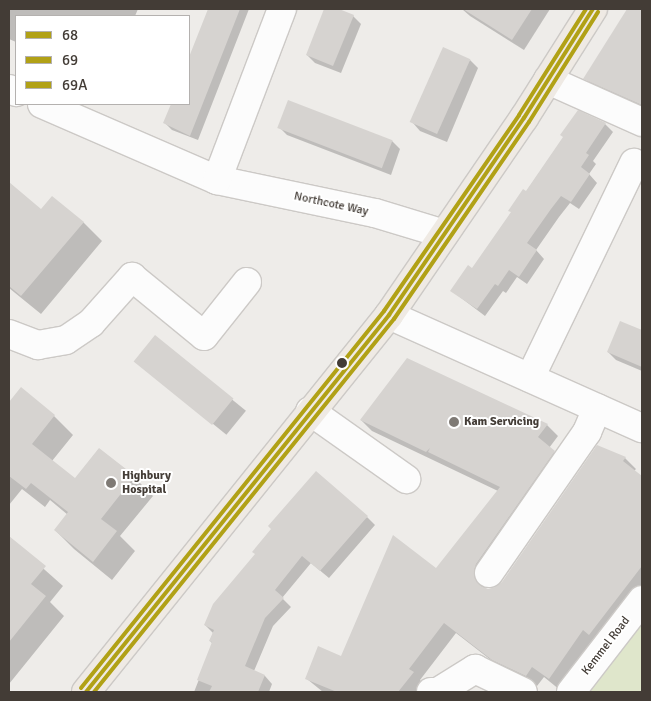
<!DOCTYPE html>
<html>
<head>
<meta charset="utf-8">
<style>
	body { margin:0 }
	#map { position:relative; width:651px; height:701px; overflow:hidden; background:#eeece9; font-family:Signika,sans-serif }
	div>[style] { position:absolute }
	.green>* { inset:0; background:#dfe6cb }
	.shadow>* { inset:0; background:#0003; transform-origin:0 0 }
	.building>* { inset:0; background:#d6d3d0; transform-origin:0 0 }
	.roads { filter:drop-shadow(1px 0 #ccc9c6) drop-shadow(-1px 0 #ccc9c6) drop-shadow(0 1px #ccc9c6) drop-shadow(0 -1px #ccc9c6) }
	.minor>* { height:28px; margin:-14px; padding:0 14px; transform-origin:14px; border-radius:14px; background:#fcfcfc }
	.major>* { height:28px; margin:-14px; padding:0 14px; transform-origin:14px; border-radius:14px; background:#efeae4 }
	.bus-1>* { height:4px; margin:-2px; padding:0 2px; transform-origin:2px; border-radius:2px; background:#b1a116 }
	.bus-2>* { height:4px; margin:-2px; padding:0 2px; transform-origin:2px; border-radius:2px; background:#b1a116 }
	.bus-3>* { height:4px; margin:-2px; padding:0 2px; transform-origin:2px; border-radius:2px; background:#b1a116 }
	.dots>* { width:14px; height:14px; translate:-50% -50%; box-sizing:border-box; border:2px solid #fff; border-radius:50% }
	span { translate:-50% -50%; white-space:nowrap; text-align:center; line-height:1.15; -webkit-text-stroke:4px #fff; paint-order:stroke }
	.street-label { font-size:12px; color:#433c36 }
	.poi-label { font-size:12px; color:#433c36; font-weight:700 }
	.left { translate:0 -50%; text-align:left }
	.frame { position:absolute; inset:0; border:10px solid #433c36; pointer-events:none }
	.legend { position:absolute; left:15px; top:15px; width:175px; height:90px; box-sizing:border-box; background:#fff; border:1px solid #b4b1af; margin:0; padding:6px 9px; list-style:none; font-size:15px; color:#433c36 }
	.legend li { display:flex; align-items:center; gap:10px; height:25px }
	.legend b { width:25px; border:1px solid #b4b1af }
</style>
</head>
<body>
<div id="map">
	<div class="green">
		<i style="clip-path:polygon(642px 624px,642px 692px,590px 692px)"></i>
	</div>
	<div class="shadow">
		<i style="clip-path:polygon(9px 9px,138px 9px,135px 16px,16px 16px,16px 42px,9px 39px)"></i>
		<i style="clip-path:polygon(209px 9px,249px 9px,198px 140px,172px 130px,165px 123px,172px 104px,189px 104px,189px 62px)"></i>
		<i style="clip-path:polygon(325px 9px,336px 9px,353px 16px,361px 24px,341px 73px,315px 63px,307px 55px)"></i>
		<i style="clip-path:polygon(462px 9px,550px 9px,524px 50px,470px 16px)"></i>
		<i style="clip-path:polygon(628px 9px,642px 9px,642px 108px,593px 86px,585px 78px)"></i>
		<i style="clip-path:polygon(470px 60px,478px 68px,447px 142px,420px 131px,413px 123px)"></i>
		<i style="clip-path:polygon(578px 112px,605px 124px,613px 132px,593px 161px,596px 164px,589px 174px,597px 183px,579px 209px,570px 203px,559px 217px,536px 250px,544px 259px,527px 284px,517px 277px,506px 293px,503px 291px,485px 316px,452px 291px,472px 270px,564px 137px)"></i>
		<i style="clip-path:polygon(279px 127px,392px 141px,400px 149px,391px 175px,287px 135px)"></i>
		<i style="clip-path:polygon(9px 183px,42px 211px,83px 222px,102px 241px,41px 314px,9px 288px)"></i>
		<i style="clip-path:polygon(621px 323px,642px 332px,642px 371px,616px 360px,608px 352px)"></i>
		<i style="left:155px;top:337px;width:117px;height:31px;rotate:39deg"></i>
		<i style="clip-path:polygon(21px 389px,54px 416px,73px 435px,52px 461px,75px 479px,99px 449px,134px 477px,153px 496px,120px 536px,135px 551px,112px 580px,74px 549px,55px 530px,68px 515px,50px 500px,45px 507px,22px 489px,9px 505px,9px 404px)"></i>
		<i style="clip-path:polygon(361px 420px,547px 425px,558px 436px,549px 448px,565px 463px,484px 583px,485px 589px,488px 590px,496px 588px,503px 583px,597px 447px,625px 458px,636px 469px,634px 471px,642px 478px,642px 591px,560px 690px,544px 677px,537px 686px,505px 671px,456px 633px,420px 680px,424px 684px,418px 692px,323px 692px,307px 679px,342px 657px,436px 570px,498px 491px,372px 431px)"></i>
		<i style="clip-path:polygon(367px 517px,375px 525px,329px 578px,311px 563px,282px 598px,291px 607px,273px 626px,254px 671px,265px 676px,272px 684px,269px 692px,194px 692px,213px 644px,210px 641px,213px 633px,205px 625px,214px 605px)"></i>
		<i style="clip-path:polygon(9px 538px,63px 586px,50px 602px,64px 616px,9px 684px)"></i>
	</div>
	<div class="building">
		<i style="clip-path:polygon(208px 9px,240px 9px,190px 136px,163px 123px,171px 104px,189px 104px,189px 57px)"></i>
		<i style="clip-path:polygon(324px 9px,339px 9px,354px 15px,333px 66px,306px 55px)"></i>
		<i style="clip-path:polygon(463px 9px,532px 9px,512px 40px)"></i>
		<i style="clip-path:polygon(627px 9px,642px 9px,642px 105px,583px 79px)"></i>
		<i style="left:443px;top:47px;width:30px;height:82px;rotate:24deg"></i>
		<i style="left:288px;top:100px;width:112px;height:30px;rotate:21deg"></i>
		<i style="clip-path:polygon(578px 110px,606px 123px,586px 153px,589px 155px,581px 167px,590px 174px,571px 202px,561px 196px,551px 209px,527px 243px,537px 250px,519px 277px,509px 270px,498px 286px,495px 284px,477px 309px,450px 291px,468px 265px,472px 268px,511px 212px,508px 211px,523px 189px,526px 191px,563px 137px,560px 135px)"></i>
		<i style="clip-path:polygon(9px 182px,41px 209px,52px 196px,84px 222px,21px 296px,9px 286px)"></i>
		<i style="clip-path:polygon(620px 321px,642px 330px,642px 367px,607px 352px)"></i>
		<i style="left:155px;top:335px;width:101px;height:34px;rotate:39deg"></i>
		<i style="clip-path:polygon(407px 358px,548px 424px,538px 437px,555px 451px,476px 564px,474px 571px,475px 579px,481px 586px,488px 589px,495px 587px,502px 582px,597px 445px,626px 457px,623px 461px,642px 476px,642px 566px,589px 635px,583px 630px,549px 679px,532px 667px,526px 676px,492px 660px,444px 623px,409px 669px,414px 672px,398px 692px,337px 692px,305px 679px,318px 646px,341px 656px,393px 535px,436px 568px,500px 487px,428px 452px,430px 448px,426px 452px,360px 420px)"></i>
		<i style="clip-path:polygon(21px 387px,55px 415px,32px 444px,75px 478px,99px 448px,135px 476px,101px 519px,117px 531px,93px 562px,54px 530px,68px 512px,31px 483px,26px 489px,9px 476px,9px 402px)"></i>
		<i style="clip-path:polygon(316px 471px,368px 516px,320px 571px,302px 556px,275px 590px,284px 598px,265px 618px,245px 666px,265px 675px,258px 692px,209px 692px,212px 686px,197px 680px,212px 642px,209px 641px,214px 630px,204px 625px,213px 604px,255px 554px,252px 552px,271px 529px,268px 526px)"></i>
		<i style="clip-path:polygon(9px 536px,46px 566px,31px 584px,46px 596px,9px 642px)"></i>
	</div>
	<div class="roads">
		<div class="minor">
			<i style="left:548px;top:80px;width:103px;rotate:24.1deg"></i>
			<i style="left:9px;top:89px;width:8px;rotate:23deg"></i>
			<i style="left:42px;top:104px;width:191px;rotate:23.5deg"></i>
			<i style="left:217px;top:180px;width:161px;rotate:11.8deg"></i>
			<i style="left:375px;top:213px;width:72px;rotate:16.9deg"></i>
			<i style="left:217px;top:180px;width:183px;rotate:-69.2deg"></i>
			<i style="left:389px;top:315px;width:277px;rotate:24.1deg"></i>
			<i style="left:9px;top:334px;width:31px;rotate:21deg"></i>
			<i style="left:38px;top:345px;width:28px;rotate:-10deg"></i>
			<i style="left:66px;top:340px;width:30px;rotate:-34deg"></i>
			<i style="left:91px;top:323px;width:62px;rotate:-48.3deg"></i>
			<i style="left:132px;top:277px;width:93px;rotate:39.3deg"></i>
			<i style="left:204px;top:336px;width:69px;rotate:-51.5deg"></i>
			<i style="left:530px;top:378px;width:239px;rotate:-64.2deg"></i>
			<i style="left:310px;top:411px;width:118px;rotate:35.3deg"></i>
			<i style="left:489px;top:573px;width:172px;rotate:-55.2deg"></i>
			<i style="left:587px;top:432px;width:26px;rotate:-67deg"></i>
			<i style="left:431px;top:692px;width:7px"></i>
			<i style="left:438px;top:692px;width:44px;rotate:-31.9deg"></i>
			<i style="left:475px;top:669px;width:53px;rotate:25.6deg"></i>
			<i style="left:571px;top:692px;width:116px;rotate:-52.3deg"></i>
		</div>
		<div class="major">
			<i style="left:86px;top:692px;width:484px;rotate:-51.2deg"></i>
			<i style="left:389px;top:315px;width:239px;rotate:-55.6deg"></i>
			<i style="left:524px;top:118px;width:129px;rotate:-57.7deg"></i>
		</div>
	</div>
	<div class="bus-1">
		<i style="left:86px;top:692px;width:484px;rotate:-51.2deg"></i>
		<i style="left:389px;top:315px;width:239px;rotate:-55.6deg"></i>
		<i style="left:524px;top:118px;width:129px;rotate:-57.7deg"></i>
	</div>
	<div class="bus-2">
		<i style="left:94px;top:692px;width:479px;rotate:-51.2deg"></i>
		<i style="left:394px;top:319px;width:239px;rotate:-55.6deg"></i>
		<i style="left:529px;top:122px;width:130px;rotate:-57.9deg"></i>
	</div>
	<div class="bus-3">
		<i style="left:81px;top:688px;width:484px;rotate:-51.2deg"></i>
		<i style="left:384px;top:311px;width:238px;rotate:-55.4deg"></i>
		<i style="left:519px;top:115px;width:125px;rotate:-57.7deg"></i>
	</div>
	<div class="dots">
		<i style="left:342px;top:363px;background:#433c36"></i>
		<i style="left:454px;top:422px;background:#7f7a75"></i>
		<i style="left:111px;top:483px;background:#7f7a75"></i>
	</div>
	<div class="street-label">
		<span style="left:331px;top:204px;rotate:12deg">Northcote Way</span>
		<span style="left:606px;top:646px;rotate:-52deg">Kemmel Road</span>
	</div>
	<div class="poi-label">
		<span class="left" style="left:464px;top:422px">Kam Servicing</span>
		<span class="left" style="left:122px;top:483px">Highbury<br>Hospital</span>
	</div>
	<div class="frame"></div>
	<ul class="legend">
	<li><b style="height:6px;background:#b1a116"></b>68</li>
	<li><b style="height:6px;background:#b1a116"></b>69</li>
	<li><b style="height:6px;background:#b1a116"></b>69A</li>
	</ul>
</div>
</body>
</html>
